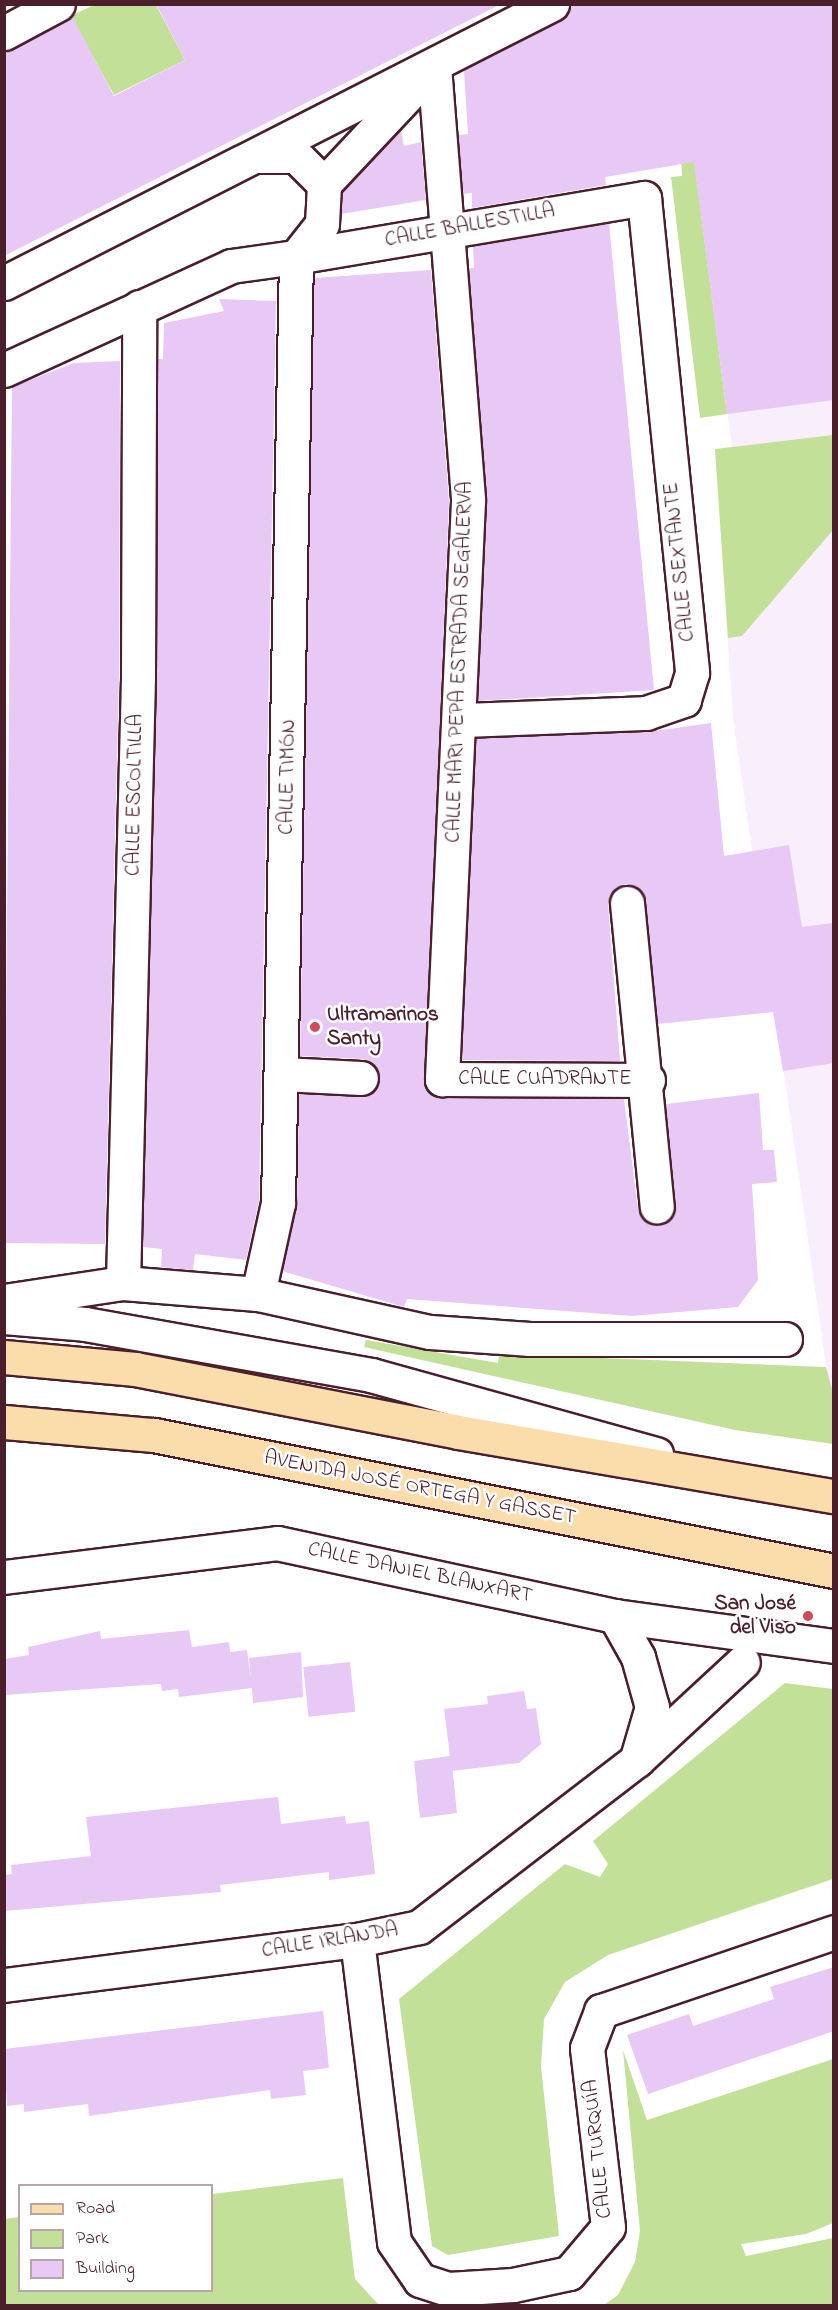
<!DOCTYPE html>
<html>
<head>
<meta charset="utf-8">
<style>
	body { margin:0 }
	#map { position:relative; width:838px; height:2310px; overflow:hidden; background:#fff; font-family:"Indie Flower",sans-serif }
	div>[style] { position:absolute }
	.built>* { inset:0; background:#f8eefc }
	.green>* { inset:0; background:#c3e098 }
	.building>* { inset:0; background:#e8c8f5; transform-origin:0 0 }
	.roads { filter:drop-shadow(2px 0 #4a1f2b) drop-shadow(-2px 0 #4a1f2b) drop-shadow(0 2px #4a1f2b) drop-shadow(0 -2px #4a1f2b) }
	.street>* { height:33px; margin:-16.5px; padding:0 16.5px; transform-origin:16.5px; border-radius:16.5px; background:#fff }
	.primary>* { height:33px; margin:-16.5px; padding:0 16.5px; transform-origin:16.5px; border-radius:16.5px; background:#faddab }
	.dots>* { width:16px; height:16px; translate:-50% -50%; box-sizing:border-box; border:3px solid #fff; border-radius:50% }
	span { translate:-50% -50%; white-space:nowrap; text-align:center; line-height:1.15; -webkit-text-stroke:5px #fff; paint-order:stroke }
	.street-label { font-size:21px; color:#4a1f2b }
	.poi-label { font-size:21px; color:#4a1f2b; font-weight:700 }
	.left { translate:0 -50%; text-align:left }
	.right { translate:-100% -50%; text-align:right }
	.frame { position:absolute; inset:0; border:6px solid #4a1f2b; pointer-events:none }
	.legend { position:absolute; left:18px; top:2184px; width:195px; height:108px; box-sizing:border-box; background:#fff; border:2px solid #b7a5aa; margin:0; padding:8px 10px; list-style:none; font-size:18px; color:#4a1f2b }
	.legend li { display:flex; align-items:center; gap:12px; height:30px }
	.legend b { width:30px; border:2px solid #b7a5aa }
</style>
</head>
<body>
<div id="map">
	<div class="built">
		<i style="clip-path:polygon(833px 5px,833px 1393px,830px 1393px,733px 719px,715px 449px,732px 447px,680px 55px)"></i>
	</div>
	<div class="green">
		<i style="clip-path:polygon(94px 5px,156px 5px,185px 60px,114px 95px,71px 16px)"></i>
		<i style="clip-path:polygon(674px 5px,727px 414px,700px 418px,671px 177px,682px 176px)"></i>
		<i style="clip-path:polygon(833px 435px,833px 530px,742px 636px,728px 638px,715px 449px)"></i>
		<i style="clip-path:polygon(366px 1340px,498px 1363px,499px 1354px,826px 1367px,833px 1393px,833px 1444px,735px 1430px,364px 1347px)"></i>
		<i style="clip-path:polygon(785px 1683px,833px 1689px,833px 1879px,608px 1955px,565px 1982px,544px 2019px,541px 2066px,559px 2236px,448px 2255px,432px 2246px,399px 1999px,565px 1864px,600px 1877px,608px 1864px,593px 1841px)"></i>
		<i style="clip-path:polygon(623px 2050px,647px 2120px,833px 2059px,833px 2223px,806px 2234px,741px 2244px,746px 2256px,833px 2238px,833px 2305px,604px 2305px,618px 2295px,635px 2262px,640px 2231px)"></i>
		<i style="clip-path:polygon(343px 2178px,355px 2279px,379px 2305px,5px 2305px,5px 2219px,19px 2217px,20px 2290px,212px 2290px,212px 2194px)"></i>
	</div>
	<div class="building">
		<i style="clip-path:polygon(156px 4px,501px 4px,4px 256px,4px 52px,72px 16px,114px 96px,185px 60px)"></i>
		<i style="clip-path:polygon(571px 4px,834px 4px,834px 400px,727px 414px,694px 162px,605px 177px,606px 185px,472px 208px,472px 193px,463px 194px,458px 135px,468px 134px,464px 70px,561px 21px)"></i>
		<i style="clip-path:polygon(401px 130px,404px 146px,421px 142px,426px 200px,341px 214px,342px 192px)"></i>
		<i style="clip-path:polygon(609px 223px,654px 690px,478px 701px,487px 502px,469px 268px,474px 268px,473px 246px)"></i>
		<i style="clip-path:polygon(431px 270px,449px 501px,425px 1087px,442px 1098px,624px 1099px,638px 1209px,649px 1224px,658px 1226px,668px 1222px,676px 1206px,666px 1104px,759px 1093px,763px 1150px,774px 1150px,777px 1182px,752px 1184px,758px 1280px,738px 1307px,632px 1316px,407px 1299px,404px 1307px,282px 1271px,297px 1204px,299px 1094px,361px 1097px,376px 1089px,380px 1078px,377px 1069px,363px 1059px,300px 1056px,314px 278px)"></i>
		<i style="clip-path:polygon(219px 299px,276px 301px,259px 1201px,246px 1260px,195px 1254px,193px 1270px,161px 1267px,162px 1249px,143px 1247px,157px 676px,158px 359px,163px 359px,164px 323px,224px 311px)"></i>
		<i style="clip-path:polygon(120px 361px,119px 676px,105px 1244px,4px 1243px,12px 387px,74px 363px)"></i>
		<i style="clip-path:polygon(711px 723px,724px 856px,789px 845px,802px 927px,834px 923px,834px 1063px,783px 1071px,773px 1012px,658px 1024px,646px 901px,642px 892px,626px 884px,616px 888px,608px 904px,620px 1061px,462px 1060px,476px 738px,647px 732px)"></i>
		<i style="clip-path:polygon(189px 1630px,192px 1647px,229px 1642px,230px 1652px,247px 1650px,251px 1680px,249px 1658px,301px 1652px,303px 1697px,253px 1703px,252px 1688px,179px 1697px,178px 1689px,162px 1691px,161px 1684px,4px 1695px,4px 1659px,29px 1655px,28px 1647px,100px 1631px,101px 1639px)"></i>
		<i style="left:350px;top:1662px;width:50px;height:47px;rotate:84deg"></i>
		<i style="clip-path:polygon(524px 1691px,527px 1709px,536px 1708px,541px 1744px,519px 1763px,452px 1771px,452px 1764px,457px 1813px,420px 1818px,414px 1761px,450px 1756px,444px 1709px,488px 1704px,487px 1696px)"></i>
		<i style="clip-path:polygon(278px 1797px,281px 1824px,345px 1816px,346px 1824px,369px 1821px,375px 1874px,329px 1880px,329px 1872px,220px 1885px,221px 1892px,4px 1911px,4px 1875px,12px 1874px,11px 1865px,91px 1856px,86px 1817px)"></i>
		<i style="clip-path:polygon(834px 1967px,834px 2031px,648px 2094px,627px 2035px,689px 2014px,693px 2026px,774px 1999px,770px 1987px)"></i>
		<i style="clip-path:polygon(323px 2011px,329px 2068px,303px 2071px,306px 2095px,271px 2099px,270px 2090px,89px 2116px,88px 2104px,24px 2112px,24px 2104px,7px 2106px,4px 2049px)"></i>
	</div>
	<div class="roads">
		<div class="street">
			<i style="left:4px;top:33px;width:61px;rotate:-28.2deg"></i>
			<i style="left:434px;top:66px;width:436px;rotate:85.5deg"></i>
			<i style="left:468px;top:501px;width:579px;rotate:92.58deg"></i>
			<i style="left:442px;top:1079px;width:206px;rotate:0.3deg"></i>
			<i style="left:256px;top:156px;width:40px"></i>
			<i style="left:296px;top:156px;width:40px;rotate:45deg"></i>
			<i style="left:4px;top:283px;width:615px;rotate:-26.98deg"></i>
			<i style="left:4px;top:370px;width:250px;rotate:-24.6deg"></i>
			<i style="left:231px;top:266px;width:66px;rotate:-7.9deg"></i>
			<i style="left:296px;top:257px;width:42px;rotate:-51.8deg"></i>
			<i style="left:322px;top:224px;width:40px;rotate:-87.1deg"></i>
			<i style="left:324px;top:184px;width:139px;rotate:-46.8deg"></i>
			<i style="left:627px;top:903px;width:305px;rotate:84.4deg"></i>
			<i style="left:282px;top:1074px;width:79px;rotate:2.9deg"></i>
			<i style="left:123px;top:1283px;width:607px;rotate:-88.58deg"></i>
			<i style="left:138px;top:676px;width:369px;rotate:-89.8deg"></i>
			<i style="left:258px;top:1294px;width:93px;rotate:-77.6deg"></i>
			<i style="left:278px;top:1203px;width:946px;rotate:-88.91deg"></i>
			<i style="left:296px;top:257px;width:353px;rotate:-9.6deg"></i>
			<i style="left:644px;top:198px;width:477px;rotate:84.2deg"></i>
			<i style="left:692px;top:673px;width:28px;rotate:107deg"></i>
			<i style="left:684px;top:700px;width:40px;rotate:161.1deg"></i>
			<i style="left:646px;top:713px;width:185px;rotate:177.8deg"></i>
			<i style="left:4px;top:1301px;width:120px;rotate:-8.6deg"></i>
			<i style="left:123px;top:1283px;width:135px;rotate:4.7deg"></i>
			<i style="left:258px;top:1294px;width:176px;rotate:12.5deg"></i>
			<i style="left:430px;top:1332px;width:100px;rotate:4deg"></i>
			<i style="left:530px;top:1339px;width:255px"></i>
			<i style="left:4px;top:1317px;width:81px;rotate:4.9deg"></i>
			<i style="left:85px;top:1324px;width:291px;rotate:10.1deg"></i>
			<i style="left:371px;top:1375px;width:296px;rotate:15.5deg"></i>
			<i style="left:4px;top:1577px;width:275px;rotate:-7.1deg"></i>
			<i style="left:277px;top:1543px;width:346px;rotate:12.2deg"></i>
			<i style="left:615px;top:1616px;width:221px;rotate:7.8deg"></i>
			<i style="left:615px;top:1616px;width:47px;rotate:60.7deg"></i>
			<i style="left:638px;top:1657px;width:52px;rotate:74.4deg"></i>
			<i style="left:652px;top:1707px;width:53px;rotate:106.4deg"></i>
			<i style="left:357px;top:1940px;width:304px;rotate:83deg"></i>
			<i style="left:394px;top:2242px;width:46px;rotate:55.6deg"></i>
			<i style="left:420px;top:2280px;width:29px;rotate:18deg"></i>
			<i style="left:448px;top:2289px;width:65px;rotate:-3.5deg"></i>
			<i style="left:513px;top:2285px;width:57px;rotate:-12.1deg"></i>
			<i style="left:569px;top:2273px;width:60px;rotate:-49.7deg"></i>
			<i style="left:608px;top:2227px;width:180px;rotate:-96.7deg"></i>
			<i style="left:587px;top:2048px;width:40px;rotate:-69deg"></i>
			<i style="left:601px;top:2011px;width:246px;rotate:-18.7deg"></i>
			<i style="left:4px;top:1985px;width:356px;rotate:-7.3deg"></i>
			<i style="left:357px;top:1940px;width:63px;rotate:-11.8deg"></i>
			<i style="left:419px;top:1927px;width:275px;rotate:-37.5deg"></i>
			<i style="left:637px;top:1760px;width:144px;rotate:-42.8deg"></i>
		</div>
		<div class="primary">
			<i style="left:4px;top:1357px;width:132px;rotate:5.2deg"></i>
			<i style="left:135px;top:1369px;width:329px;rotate:11deg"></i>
			<i style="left:458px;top:1432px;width:381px;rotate:9.7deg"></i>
			<i style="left:4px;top:1422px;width:151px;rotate:5deg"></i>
			<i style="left:154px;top:1435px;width:693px;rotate:11.31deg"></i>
		</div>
	</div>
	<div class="dots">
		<i style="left:315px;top:1027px;background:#d1495b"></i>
		<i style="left:808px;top:1616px;background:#d1495b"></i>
	</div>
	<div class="street-label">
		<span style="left:470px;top:226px;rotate:-10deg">CALLE BALLESTILLA</span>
		<span style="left:680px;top:562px;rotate:-96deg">CALLE SEXTANTE</span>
		<span style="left:460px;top:662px;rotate:-88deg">CALLE MARI PEPA ESTRADA SEGALERVA</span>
		<span style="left:288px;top:777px;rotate:-89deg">CALLE TIMÓN</span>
		<span style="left:135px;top:795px;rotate:-89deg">CALLE ESCOLTILLA</span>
		<span style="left:545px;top:1079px">CALLE CUADRANTE</span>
		<span style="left:420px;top:1488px;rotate:11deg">AVENIDA JOSÉ ORTEGA Y GASSET</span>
		<span style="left:420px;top:1573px;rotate:12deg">CALLE DANIEL BLANXART</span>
		<span style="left:330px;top:1941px;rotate:-9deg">CALLE IRLANDA</span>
		<span style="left:598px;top:2149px;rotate:-96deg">CALLE TURQUÍA</span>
	</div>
	<div class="poi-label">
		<span class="left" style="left:327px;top:1027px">Ultramarinos<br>Santy</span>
		<span class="right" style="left:796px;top:1616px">San José<br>del Viso</span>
	</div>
	<div class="frame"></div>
	<ul class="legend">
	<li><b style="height:8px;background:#faddab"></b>Road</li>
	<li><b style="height:16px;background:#c3e098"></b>Park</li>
	<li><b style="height:16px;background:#e8c8f5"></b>Building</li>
	</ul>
</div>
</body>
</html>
